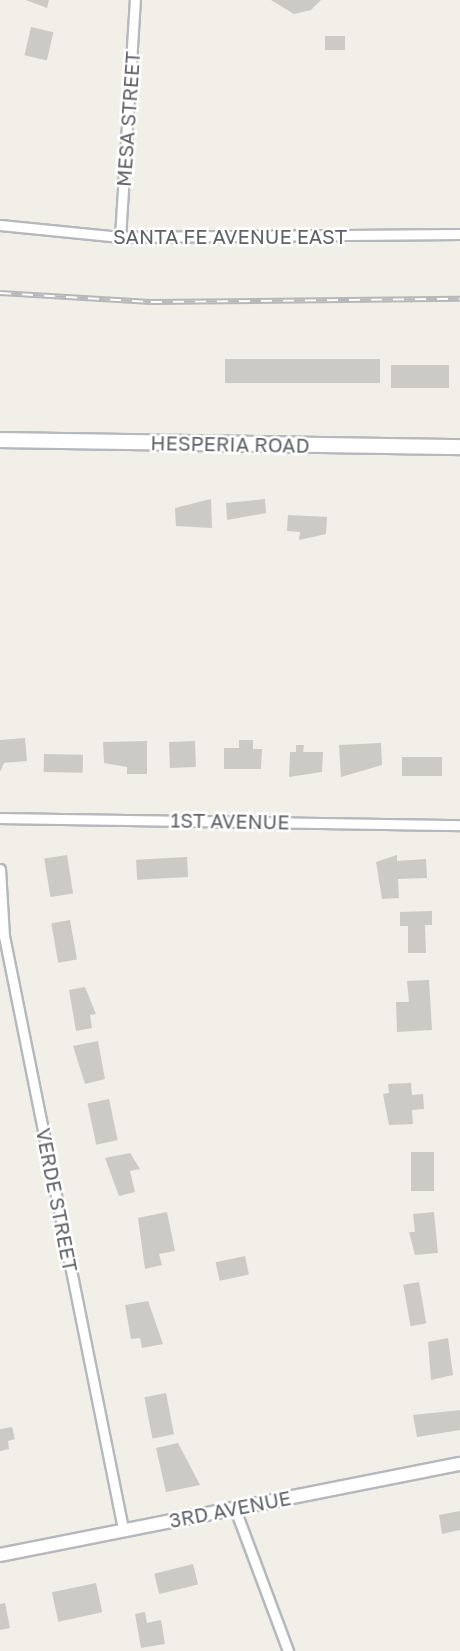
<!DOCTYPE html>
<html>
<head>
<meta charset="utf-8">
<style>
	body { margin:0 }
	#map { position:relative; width:460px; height:1651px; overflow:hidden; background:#f1efe8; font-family:"Golos Text",sans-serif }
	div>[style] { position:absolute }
	.building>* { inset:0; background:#cccac5; transform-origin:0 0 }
	.roads { filter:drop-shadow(2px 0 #b5b8bc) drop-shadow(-2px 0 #b5b8bc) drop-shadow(0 2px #b5b8bc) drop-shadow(0 -2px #b5b8bc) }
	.minor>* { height:9px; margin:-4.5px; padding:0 4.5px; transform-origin:4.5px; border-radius:4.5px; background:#fff }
	.tertiary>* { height:12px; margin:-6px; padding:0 6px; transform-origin:6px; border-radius:6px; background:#fff }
	.secondary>* { height:14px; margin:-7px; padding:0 7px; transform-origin:7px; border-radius:7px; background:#fff }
	.rail>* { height:6px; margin-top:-3px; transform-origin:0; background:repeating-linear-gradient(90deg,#fff 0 11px,#b6b7b8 0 22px); box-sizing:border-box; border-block:2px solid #b6b7b8 }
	span { translate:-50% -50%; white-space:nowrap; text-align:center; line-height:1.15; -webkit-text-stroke:5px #fff; paint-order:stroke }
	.street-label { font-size:20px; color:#5f6368 }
</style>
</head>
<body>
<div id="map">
	<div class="building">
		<i style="clip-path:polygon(26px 0,49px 0,47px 8px)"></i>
		<i style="clip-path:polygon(271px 0,321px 0,311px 10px,294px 14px)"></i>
		<i style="left:31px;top:27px;width:23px;height:29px;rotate:13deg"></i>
		<i style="left:325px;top:36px;width:20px;height:14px"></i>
		<i style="left:380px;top:359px;width:24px;height:155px;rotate:90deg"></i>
		<i style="left:391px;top:365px;width:58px;height:23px"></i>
		<i style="clip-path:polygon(211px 499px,212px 528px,176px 526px,175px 508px)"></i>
		<i style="clip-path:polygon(265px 499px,266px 513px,227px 520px,226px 503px)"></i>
		<i style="clip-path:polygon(288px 515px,327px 517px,326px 534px,299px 540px,300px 532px,287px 531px)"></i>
		<i style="clip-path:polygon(25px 738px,27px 761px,4px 763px,0 772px,0 740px)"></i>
		<i style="clip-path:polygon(239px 740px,253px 740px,253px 749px,262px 749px,261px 769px,224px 769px,224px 748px,239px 748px)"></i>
		<i style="clip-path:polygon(147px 741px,147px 774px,127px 774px,127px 767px,104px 763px,103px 742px)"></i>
		<i style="left:195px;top:741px;width:26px;height:26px;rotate:88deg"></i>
		<i style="clip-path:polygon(381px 743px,382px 765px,341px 777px,339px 745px)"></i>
		<i style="clip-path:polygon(296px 745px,304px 745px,303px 752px,323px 752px,322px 772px,289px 777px,290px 752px,296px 752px)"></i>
		<i style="left:44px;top:754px;width:39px;height:18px;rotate:1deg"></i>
		<i style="left:402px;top:757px;width:40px;height:19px"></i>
		<i style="left:67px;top:855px;width:39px;height:23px;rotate:81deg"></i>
		<i style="clip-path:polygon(397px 855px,397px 861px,426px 859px,427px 878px,398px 879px,399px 898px,382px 899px,376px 862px)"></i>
		<i style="left:187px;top:857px;width:20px;height:51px;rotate:87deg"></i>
		<i style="clip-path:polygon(432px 911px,432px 925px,425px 925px,426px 953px,408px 953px,408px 926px,400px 926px,400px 912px)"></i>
		<i style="left:70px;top:920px;width:40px;height:19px;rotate:80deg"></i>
		<i style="clip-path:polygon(429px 980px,432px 1030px,397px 1032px,396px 1002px,409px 1002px,407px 981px)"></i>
		<i style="clip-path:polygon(85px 987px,96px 1014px,90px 1015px,92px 1028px,76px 1031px,69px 990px)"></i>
		<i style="clip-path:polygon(98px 1041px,105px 1079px,85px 1084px,73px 1046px)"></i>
		<i style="clip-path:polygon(411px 1083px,412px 1095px,423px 1094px,424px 1109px,412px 1110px,413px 1124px,389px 1125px,383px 1094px,389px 1093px,388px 1084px)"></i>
		<i style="left:109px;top:1099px;width:42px;height:22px;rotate:78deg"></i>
		<i style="left:411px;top:1152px;width:23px;height:39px"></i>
		<i style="clip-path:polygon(130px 1153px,140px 1169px,130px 1171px,135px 1192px,119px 1196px,105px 1158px)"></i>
		<i style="clip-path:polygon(167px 1212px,175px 1251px,159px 1254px,162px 1265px,145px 1269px,138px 1218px)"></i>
		<i style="clip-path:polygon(434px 1212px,438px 1253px,415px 1255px,409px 1232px,415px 1232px,413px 1214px)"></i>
		<i style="left:245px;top:1256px;width:19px;height:30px;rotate:78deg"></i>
		<i style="left:419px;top:1282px;width:42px;height:16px;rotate:80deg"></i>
		<i style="clip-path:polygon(148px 1301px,163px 1344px,142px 1348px,140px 1338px,131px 1339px,125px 1305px)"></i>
		<i style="clip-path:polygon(448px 1338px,453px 1375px,431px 1380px,428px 1342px)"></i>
		<i style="left:166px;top:1393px;width:42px;height:22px;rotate:79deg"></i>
		<i style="clip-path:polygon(460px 1410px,460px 1430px,417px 1437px,413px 1415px)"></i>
		<i style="clip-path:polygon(12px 1427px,15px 1439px,8px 1441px,9px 1449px,0 1451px,0 1429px)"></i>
		<i style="clip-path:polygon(178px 1443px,200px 1485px,166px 1492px,156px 1448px)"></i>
		<i style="clip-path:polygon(460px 1511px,460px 1530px,442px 1534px,439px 1515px)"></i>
		<i style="left:193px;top:1564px;width:21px;height:40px;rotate:76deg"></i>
		<i style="left:96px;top:1583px;width:30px;height:45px;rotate:78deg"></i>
		<i style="clip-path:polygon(5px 1603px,10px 1628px,0 1630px,0 1604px)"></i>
		<i style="clip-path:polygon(145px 1612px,147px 1623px,161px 1620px,165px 1644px,141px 1648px,135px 1614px)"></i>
	</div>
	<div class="roads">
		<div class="minor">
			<i style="left:0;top:225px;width:121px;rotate:5.7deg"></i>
			<i style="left:120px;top:237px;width:340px;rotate:-0.5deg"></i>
			<i style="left:120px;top:237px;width:237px;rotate:-86.4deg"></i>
			<i style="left:0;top:818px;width:460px;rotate:0.9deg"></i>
			<i style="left:0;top:869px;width:67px;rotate:86.6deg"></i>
			<i style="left:4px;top:936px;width:605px;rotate:78.65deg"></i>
			<i style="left:235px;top:1509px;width:152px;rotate:69.5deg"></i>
		</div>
		<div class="tertiary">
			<i style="left:0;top:1555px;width:469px;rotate:-11.2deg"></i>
		</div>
		<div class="secondary">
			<i style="left:0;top:440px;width:460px;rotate:0.9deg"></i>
		</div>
	</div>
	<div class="rail">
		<i style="left:0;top:293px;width:151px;rotate:3.4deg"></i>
		<i style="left:151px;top:302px;width:309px;rotate:-0.6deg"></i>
	</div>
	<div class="street-label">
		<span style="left:128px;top:119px;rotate:-86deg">MESA STREET</span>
		<span style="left:230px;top:236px">SANTA FE AVENUE EAST</span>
		<span style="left:230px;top:444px;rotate:1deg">HESPERIA ROAD</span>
		<span style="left:230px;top:821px;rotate:1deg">1ST AVENUE</span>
		<span style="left:57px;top:1200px;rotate:79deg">VERDE STREET</span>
		<span style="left:230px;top:1509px;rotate:-11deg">3RD AVENUE</span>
	</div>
</div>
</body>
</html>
